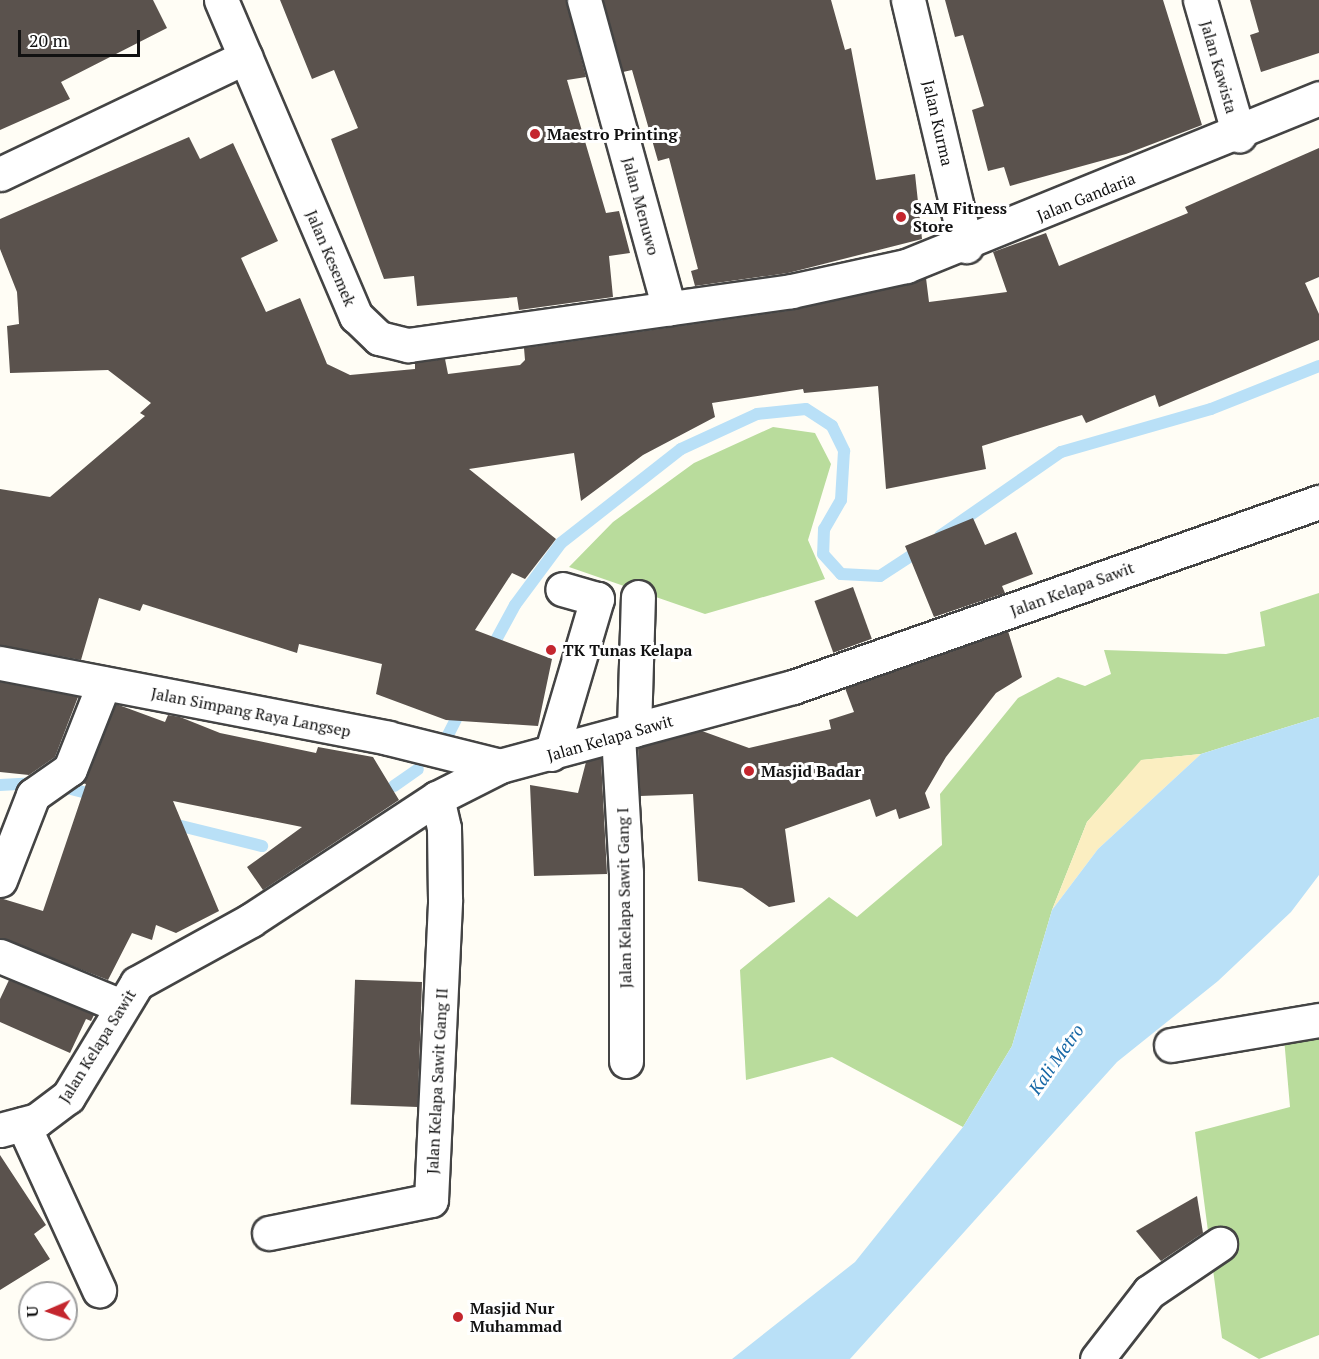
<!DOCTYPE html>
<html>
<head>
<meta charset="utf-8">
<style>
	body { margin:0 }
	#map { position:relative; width:1319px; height:1359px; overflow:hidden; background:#fffdf5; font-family:"PT Serif",serif }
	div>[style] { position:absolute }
	.forest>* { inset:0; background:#b9dc9c }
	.sand>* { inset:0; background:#fbeec1 }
	.water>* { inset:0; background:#b9e0f7 }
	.stream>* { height:12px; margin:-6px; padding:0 6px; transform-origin:6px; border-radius:6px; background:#b9e0f7 }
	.building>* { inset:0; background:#5a524d; transform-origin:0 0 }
	.roads { filter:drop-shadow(2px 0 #444) drop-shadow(-2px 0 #444) drop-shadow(0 2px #444) drop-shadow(0 -2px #444) }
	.minor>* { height:33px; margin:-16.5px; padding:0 16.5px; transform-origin:16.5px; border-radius:16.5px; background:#fff }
	.dots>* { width:16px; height:16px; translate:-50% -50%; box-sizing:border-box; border:3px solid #fff; border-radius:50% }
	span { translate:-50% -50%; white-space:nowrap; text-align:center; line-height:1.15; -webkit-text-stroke:6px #fff; paint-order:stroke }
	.street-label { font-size:16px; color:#111 }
	.poi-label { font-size:16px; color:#111; font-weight:700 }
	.left { translate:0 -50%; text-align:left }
	.water-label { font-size:18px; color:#1768a6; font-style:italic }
	.north { position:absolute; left:18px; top:1281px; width:60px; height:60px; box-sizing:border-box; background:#fff; border:2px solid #a0a0a0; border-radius:50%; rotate:268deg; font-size:16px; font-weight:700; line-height:24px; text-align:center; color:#111 }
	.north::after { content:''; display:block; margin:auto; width:21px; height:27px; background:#c4262e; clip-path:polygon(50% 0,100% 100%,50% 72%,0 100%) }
	.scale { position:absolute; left:18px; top:30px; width:122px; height:27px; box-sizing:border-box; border:3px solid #111; border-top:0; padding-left:8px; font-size:18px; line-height:21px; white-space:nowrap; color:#111; -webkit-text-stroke:4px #fff; paint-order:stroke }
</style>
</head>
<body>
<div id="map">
	<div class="forest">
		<i style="clip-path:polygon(773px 427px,815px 433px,831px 464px,808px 540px,825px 579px,705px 614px,569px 567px,613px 522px,694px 463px)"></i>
		<i style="clip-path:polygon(1319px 593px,1319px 717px,1201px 754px,1142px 760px,1087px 822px,1052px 910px,1012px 1046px,963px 1127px,832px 1057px,746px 1080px,740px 970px,829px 897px,857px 917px,942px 845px,940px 794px,1018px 698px,1058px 677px,1085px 686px,1111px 674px,1104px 650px,1226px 654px,1265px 646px,1260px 612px)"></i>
		<i style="clip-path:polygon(1319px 1032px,1319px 1335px,1259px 1359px,1222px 1338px,1195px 1132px,1290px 1107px,1284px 1038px)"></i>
	</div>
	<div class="sand">
		<i style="clip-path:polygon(1201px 754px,1098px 849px,1052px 910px,1087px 822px,1141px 760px)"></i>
	</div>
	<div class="water">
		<i style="clip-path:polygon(1319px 717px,1319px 875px,1291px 912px,1218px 981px,1117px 1062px,850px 1359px,732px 1359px,855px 1262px,963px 1127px,1012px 1046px,1052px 910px,1098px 849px,1201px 754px)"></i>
	</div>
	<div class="stream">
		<i style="left:940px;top:536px;width:147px;rotate:-34.8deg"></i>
		<i style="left:1061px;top:452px;width:156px;rotate:-16deg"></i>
		<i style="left:1211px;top:409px;width:116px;rotate:-21.7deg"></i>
		<i style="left:490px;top:651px;width:52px;rotate:-61.5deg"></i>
		<i style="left:515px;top:605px;width:77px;rotate:-53.4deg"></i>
		<i style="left:561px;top:543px;width:152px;rotate:-38.1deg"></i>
		<i style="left:681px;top:449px;width:84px;rotate:-24.7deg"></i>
		<i style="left:757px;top:414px;width:49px;rotate:-5.8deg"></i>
		<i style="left:806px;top:409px;width:31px;rotate:33deg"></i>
		<i style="left:832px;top:426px;width:28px;rotate:64deg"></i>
		<i style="left:844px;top:451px;width:49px;rotate:93.5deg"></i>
		<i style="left:841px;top:500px;width:34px;rotate:120deg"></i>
		<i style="left:824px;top:529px;width:25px;rotate:92deg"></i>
		<i style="left:823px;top:554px;width:27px;rotate:48deg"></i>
		<i style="left:841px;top:574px;width:39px;rotate:3deg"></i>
		<i style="left:880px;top:576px;width:51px;rotate:-33.1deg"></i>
		<i style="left:448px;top:735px;width:31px;rotate:-63deg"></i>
		<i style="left:0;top:785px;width:38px;rotate:-3deg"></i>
		<i style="left:55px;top:785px;width:45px;rotate:14deg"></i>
		<i style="left:394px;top:786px;width:29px;rotate:-35deg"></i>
		<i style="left:169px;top:823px;width:96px;rotate:13.9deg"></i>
	</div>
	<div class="building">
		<i style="clip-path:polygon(0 0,153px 0,167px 28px,61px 82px,70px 99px,0 130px)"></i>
		<i style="clip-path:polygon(280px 0,566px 0,586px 77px,567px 80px,606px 213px,619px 211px,630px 253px,609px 256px,613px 297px,519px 310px,517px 297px,417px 306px,414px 276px,384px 279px,331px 139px,358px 128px,334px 70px,312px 79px)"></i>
		<i style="clip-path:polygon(603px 0,831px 0,845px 50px,851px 48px,876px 180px,915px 174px,922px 239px,788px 273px,695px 286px,691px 271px,698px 269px,669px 158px,658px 161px,632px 70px,623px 72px)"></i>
		<i style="clip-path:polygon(945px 0,1163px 0,1202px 125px,1126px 154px,1010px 186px,1004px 167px,988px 171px,972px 110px,984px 106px,963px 35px,955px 37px)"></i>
		<i style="clip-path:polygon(1250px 0,1319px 0,1319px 53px,1261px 72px,1250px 35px,1259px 32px)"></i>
		<i style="clip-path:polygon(189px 137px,200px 159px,233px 143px,278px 241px,241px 258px,266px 312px,300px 298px,327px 364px,350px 375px,415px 369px,415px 363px,445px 359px,448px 374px,520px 365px,525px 360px,524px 348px,794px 310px,926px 278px,929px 302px,1007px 292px,993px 252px,1046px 233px,1059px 266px,1188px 213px,1185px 207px,1319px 148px,1319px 277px,1305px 283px,1319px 314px,1319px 340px,1159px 407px,1155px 395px,1086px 423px,1082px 415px,982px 446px,986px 469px,886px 489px,878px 386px,804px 393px,803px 389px,712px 403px,715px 417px,643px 455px,581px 501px,574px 453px,469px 469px,556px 539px,525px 579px,512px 573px,475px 630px,552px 659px,538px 726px,446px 720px,376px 694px,382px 664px,299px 644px,297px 653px,143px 604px,140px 611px,99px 598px,81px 660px,0 645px,0 489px,50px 497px,145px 416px,140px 413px,151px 403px,108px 370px,10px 373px,7px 326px,19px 324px,17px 292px,0 249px,0 219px)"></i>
		<i style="clip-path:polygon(973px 518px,985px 545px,1016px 532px,1033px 574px,1002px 586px,1005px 593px,934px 617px,905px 546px)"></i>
		<i style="left:853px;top:587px;width:55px;height:41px;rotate:70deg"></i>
		<i style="clip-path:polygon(1008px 631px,1022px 677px,996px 693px,946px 757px,925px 793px,930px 808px,899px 819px,896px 809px,876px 817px,870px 799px,785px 829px,795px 902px,769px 907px,742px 888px,698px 881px,693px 794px,640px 796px,638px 748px,702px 731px,749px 748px,831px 729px,829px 720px,854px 712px,845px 688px)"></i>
		<i style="clip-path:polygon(0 682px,78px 697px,55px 757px,29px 775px,0 772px)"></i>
		<i style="clip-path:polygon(116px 704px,165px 722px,168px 715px,180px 717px,220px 733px,316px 753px,318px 747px,373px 757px,399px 800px,263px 890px,247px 867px,302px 827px,173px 801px,219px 911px,176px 933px,156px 925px,152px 940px,132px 933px,108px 980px,0 938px,0 898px,43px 911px,86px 784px,82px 783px)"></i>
		<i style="clip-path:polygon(601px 758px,607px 874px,534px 876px,530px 785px,578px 793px,586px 762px)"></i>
		<i style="clip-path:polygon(9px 980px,94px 1015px,91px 1021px,86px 1019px,70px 1053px,0 1022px,0 999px)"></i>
		<i style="left:422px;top:982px;width:125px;height:67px;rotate:92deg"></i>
		<i style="clip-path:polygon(0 1155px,46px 1225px,34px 1234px,50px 1259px,0 1290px)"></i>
		<i style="clip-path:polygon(1197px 1196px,1203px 1233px,1161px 1261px,1136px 1231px)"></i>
	</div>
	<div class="roads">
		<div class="minor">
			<i style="left:221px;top:0;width:344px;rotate:66.9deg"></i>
			<i style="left:356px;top:316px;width:32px;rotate:44deg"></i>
			<i style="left:379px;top:338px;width:30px;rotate:14deg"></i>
			<i style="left:408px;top:345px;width:387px;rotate:-8deg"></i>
			<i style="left:791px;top:291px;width:118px;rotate:-12.3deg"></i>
			<i style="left:906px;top:266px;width:446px;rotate:-22.1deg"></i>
			<i style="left:584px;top:0;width:320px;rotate:74.6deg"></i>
			<i style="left:908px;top:0;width:253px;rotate:76.7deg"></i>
			<i style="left:1200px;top:0;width:141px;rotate:73.9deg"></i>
			<i style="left:0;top:174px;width:272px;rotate:-25.5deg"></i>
			<i style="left:0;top:663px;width:395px;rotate:10.9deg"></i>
			<i style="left:388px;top:738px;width:115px;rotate:14deg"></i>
			<i style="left:634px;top:730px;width:133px;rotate:-88.3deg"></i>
			<i style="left:618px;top:735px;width:137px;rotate:86.7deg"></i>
			<i style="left:626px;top:872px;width:189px;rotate:90deg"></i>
			<i style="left:551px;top:754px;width:162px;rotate:-73.5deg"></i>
			<i style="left:597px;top:599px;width:36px;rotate:-164deg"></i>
			<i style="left:0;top:880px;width:91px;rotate:-68.8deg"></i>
			<i style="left:33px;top:795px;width:45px;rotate:-35.1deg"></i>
			<i style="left:70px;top:769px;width:92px;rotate:-68.4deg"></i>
			<i style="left:0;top:956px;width:129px;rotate:22.4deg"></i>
			<i style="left:1171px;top:1045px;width:150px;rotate:-9.6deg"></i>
			<i style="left:23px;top:1124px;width:183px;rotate:65.4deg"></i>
			<i style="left:0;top:1130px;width:38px;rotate:-15deg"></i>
			<i style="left:37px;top:1120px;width:39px;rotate:-37deg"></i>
			<i style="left:68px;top:1097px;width:133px;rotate:-58.8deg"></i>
			<i style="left:137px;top:983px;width:130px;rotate:-28.9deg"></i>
			<i style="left:251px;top:920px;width:222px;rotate:-33.3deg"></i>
			<i style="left:437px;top:798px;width:71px;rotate:-26.9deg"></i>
			<i style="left:500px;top:766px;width:303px;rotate:-15.1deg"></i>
			<i style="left:793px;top:687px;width:558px;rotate:-19.38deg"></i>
			<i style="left:269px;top:1233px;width:165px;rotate:-11.5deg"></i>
			<i style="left:431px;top:1200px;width:301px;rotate:-87.3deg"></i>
			<i style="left:445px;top:899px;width:71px;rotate:-90.8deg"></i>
			<i style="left:444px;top:828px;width:31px;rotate:-103deg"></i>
			<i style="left:1097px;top:1359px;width:85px;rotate:-52.2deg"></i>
			<i style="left:1149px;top:1292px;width:86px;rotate:-34.1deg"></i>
		</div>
	</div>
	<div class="dots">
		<i style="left:535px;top:134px;background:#c4262e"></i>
		<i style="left:901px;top:217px;background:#c4262e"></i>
		<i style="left:551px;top:650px;background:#c4262e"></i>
		<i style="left:749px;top:771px;background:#c4262e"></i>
		<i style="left:458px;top:1317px;background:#c4262e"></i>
	</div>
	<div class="street-label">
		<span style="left:1219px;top:67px;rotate:74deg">Jalan Kawista</span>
		<span style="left:938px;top:123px;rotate:77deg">Jalan Kurma</span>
		<span style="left:1086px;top:197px;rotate:-22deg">Jalan Gandaria</span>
		<span style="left:641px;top:206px;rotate:75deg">Jalan Menuwo</span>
		<span style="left:331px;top:258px;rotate:67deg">Jalan Kesemek</span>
		<span style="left:1072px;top:589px;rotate:-20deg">Jalan Kelapa Sawit</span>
		<span style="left:251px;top:712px;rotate:11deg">Jalan Simpang Raya Langsep</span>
		<span style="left:610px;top:738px;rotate:-16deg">Jalan Kelapa Sawit</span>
		<span style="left:624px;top:898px;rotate:-91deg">Jalan Kelapa Sawit Gang I</span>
		<span style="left:97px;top:1046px;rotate:-58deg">Jalan Kelapa Sawit</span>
		<span style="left:437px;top:1081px;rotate:-87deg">Jalan Kelapa Sawit Gang II</span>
	</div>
	<div class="poi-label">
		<span class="left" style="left:547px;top:134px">Maestro Printing</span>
		<span class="left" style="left:913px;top:217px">SAM Fitness<br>Store</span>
		<span class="left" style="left:563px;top:650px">TK Tunas Kelapa</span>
		<span class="left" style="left:761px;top:771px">Masjid Badar</span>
		<span class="left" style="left:470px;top:1317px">Masjid Nur<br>Muhammad</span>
	</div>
	<div class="water-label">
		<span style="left:1056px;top:1059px;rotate:-55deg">Kali Metro</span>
	</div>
	<div class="north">U</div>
	<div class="scale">20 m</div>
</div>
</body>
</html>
